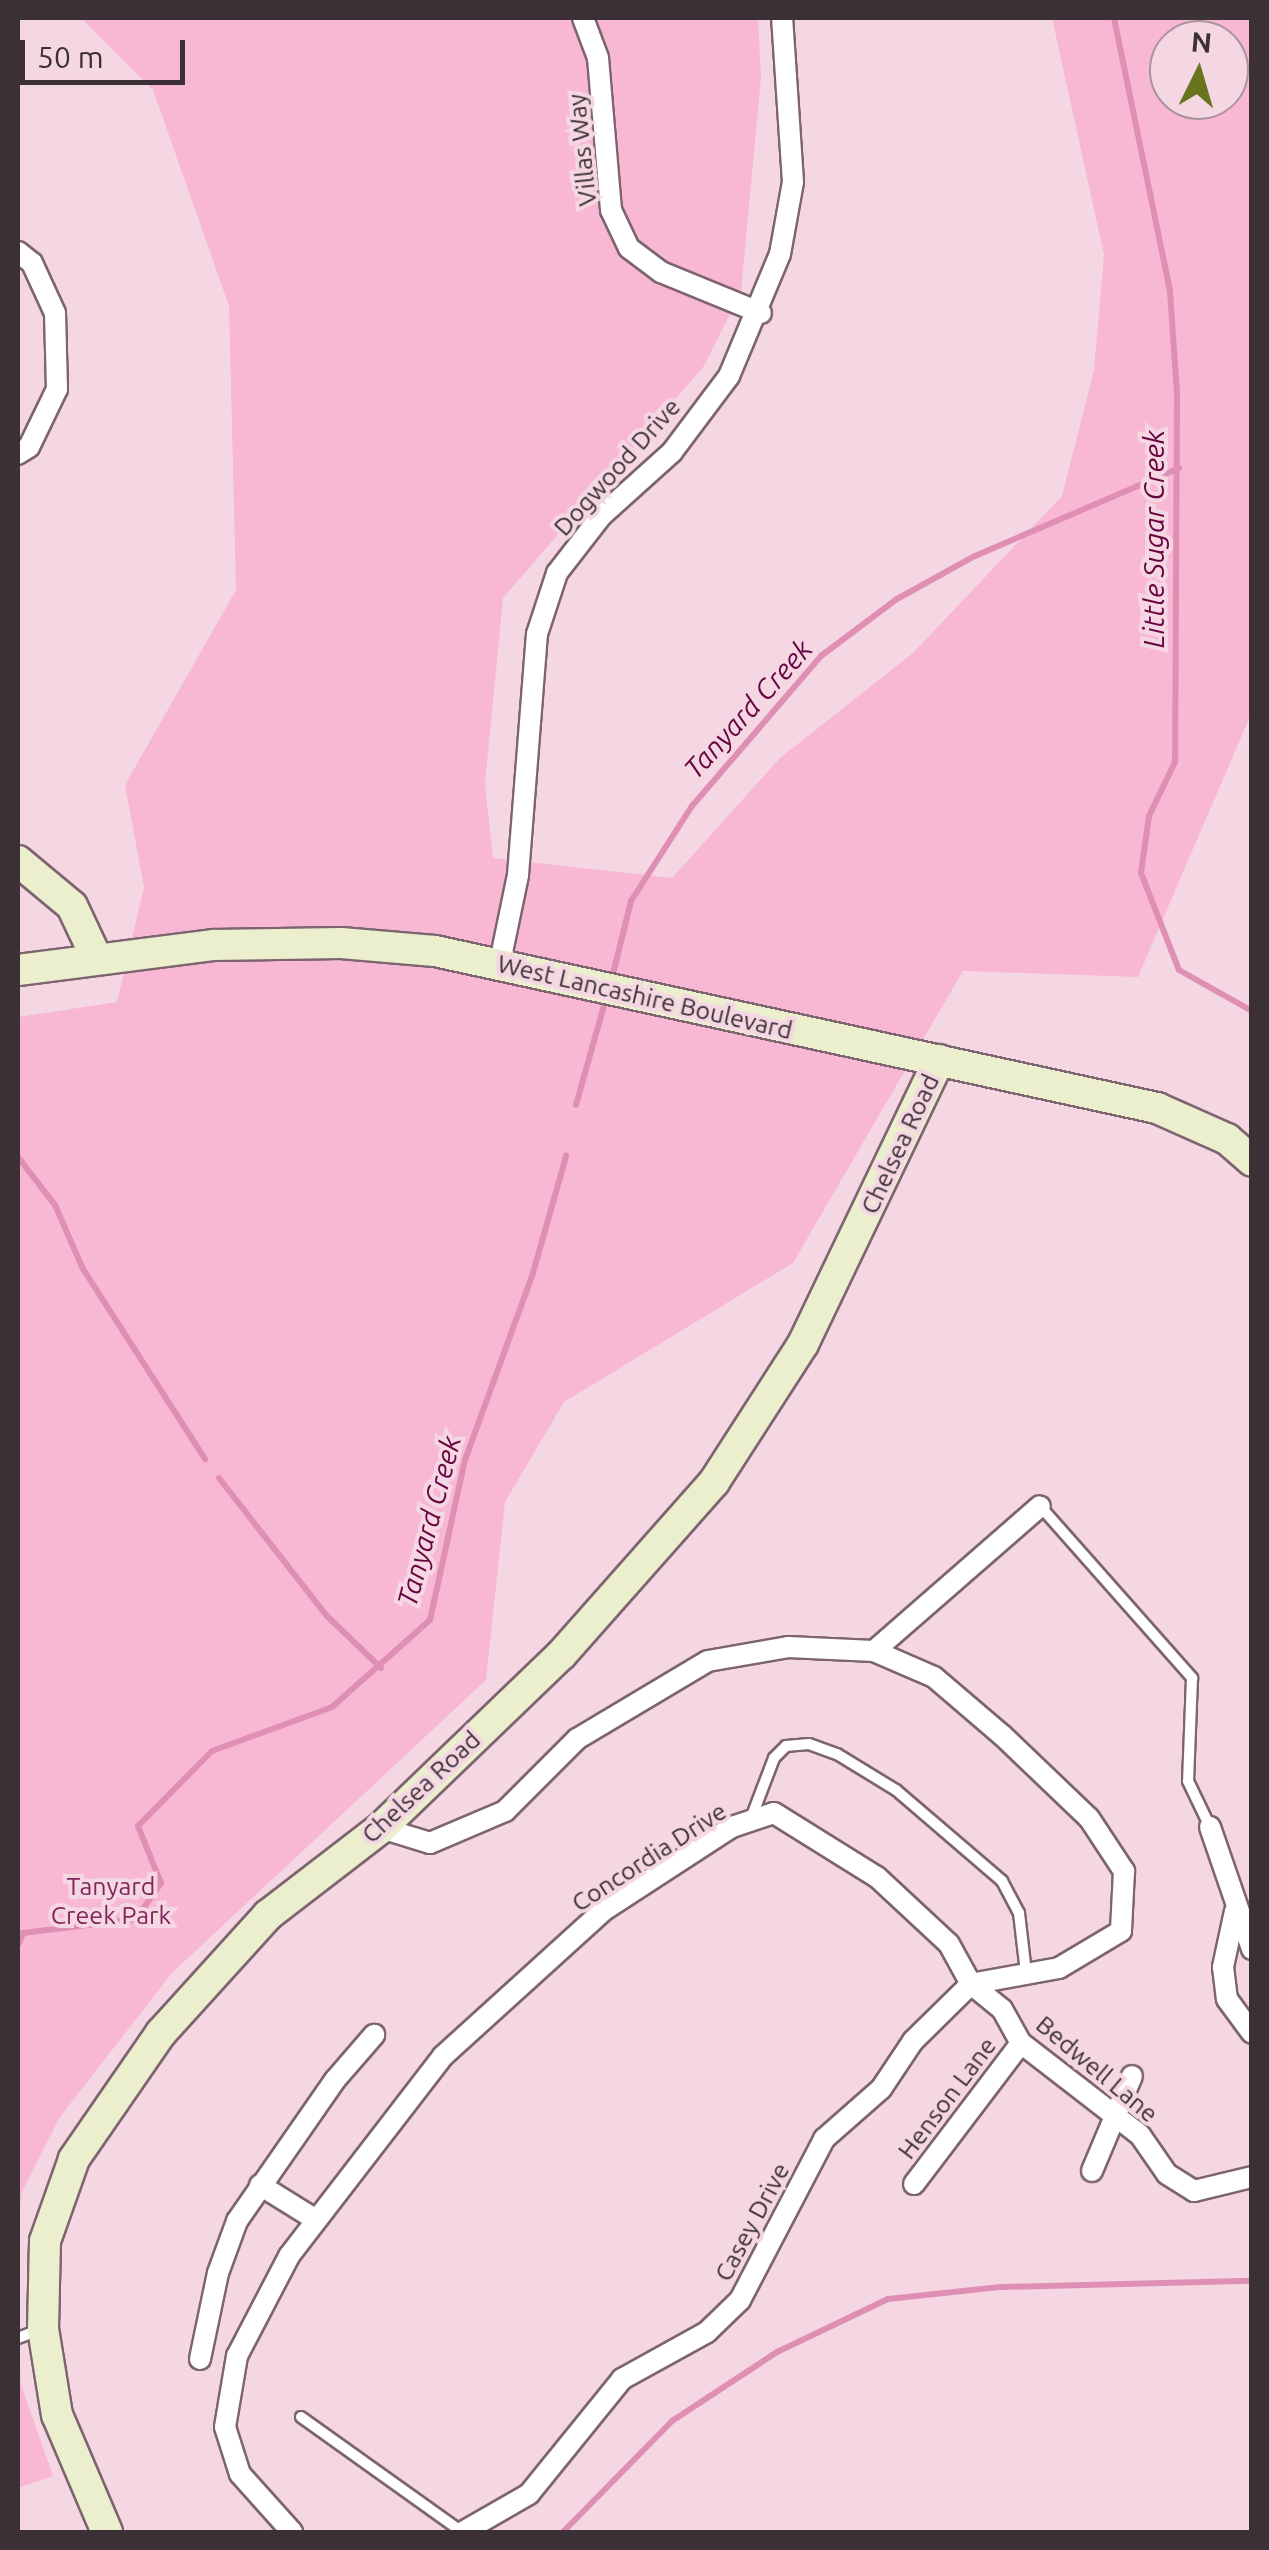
<!DOCTYPE html>
<html>
<head>
<meta charset="utf-8">
<style>
	body { margin:0 }
	#map { position:relative; width:1269px; height:2550px; overflow:hidden; background:#f5d7e3; font-family:Ubuntu,sans-serif }
	div>[style] { position:absolute }
	.green>* { inset:0; background:#f8b8d4 }
	.stream>* { height:6px; margin:-3px; padding:0 3px; transform-origin:3px; border-radius:3px; background:#df8fb4 }
	.roads { filter:drop-shadow(2px 0 #7d646f) drop-shadow(-2px 0 #7d646f) drop-shadow(0 2px #7d646f) drop-shadow(0 -2px #7d646f) }
	.lane>* { height:10px; margin:-5px; padding:0 5px; transform-origin:5px; border-radius:5px; background:#fff }
	.street>* { height:20px; margin:-10px; padding:0 10px; transform-origin:10px; border-radius:10px; background:#fff }
	.secondary>* { height:30px; margin:-15px; padding:0 15px; transform-origin:15px; border-radius:15px; background:#ebefce }
	span { translate:-50% -50%; white-space:nowrap; text-align:center; line-height:1.15; -webkit-text-stroke:8px #f5d7e3; paint-order:stroke }
	.street-label { font-size:25px; color:#3b3035 }
	.park-label { font-size:25px; color:#832659 }
	.water-label { font-size:28px; color:#670541; font-style:italic }
	.frame { position:absolute; inset:0; border:20px solid #3b3035; pointer-events:none }
	.north { position:absolute; left:1149px; top:20px; width:100px; height:100px; box-sizing:border-box; background:#f5d7e3; border:2px solid #ab949d; border-radius:50%; rotate:5deg; font-size:28px; font-weight:700; line-height:40px; text-align:center; color:#3b3035 }
	.north::after { content:''; display:block; margin:auto; width:35px; height:45px; background:#6a741e; clip-path:polygon(50% 0,100% 100%,50% 72%,0 100%) }
	.scale { position:absolute; left:20px; top:40px; width:165px; height:45px; box-sizing:border-box; border:5px solid #3b3035; border-top:0; padding-left:12px; font-size:30px; line-height:35px; white-space:nowrap; color:#3b3035; -webkit-text-stroke:8px #f5d7e3; paint-order:stroke }
</style>
</head>
<body>
<div id="map">
	<div class="green">
		<i style="clip-path:polygon(evenodd,81px 18px,758px 18px,761px 78px,741px 292px,704px 366px,503px 598px,485px 784px,493px 858px,672px 878px,780px 758px,913px 653px,1062px 496px,1094px 370px,1104px 255px,1052px 18px,1251px 18px,1251px 714px,1138px 977px,963px 971px,793px 1263px,564px 1402px,505px 1502px,486px 1680px,172px 1973px,60px 2117px,22px 2192px,18px 2219px,18px 1017px,117px 1002px,144px 887px,125px 785px,236px 590px,229px 306px,153px 90px,81px 18px,1169px 40px,1229px 40px,1229px 100px,1169px 100px,1169px 40px)"></i>
		<i style="clip-path:polygon(18px 2332px,21px 2385px,53px 2476px,18px 2488px)"></i>
	</div>
	<div class="stream">
		<i style="left:1114px;top:18px;width:279px;rotate:78.4deg"></i>
		<i style="left:1170px;top:291px;width:104px;rotate:86.1deg"></i>
		<i style="left:1177px;top:395px;width:367px;rotate:90.3deg"></i>
		<i style="left:1175px;top:762px;width:60px;rotate:115.7deg"></i>
		<i style="left:1149px;top:816px;width:58px;rotate:98deg"></i>
		<i style="left:1141px;top:873px;width:104px;rotate:68.6deg"></i>
		<i style="left:1179px;top:970px;width:84px;rotate:29.3deg"></i>
		<i style="left:612px;top:978px;width:79px;rotate:-76.1deg"></i>
		<i style="left:631px;top:901px;width:113px;rotate:-57.3deg"></i>
		<i style="left:692px;top:806px;width:198px;rotate:-49.3deg"></i>
		<i style="left:821px;top:656px;width:95px;rotate:-36.9deg"></i>
		<i style="left:897px;top:599px;width:89px;rotate:-28.9deg"></i>
		<i style="left:975px;top:556px;width:222px;rotate:-23.3deg"></i>
		<i style="left:576px;top:1105px;width:114px;rotate:-74.3deg"></i>
		<i style="left:18px;top:1157px;width:61px;rotate:52.4deg"></i>
		<i style="left:55px;top:1205px;width:70px;rotate:66.4deg"></i>
		<i style="left:83px;top:1269px;width:226px;rotate:57.3deg"></i>
		<i style="left:219px;top:1478px;width:175px;rotate:52deg"></i>
		<i style="left:327px;top:1616px;width:75px;rotate:43.9deg"></i>
		<i style="left:18px;top:1945px;width:13px;rotate:-67deg"></i>
		<i style="left:23px;top:1933px;width:114px;rotate:-7.1deg"></i>
		<i style="left:136px;top:1919px;width:44px;rotate:-55.2deg"></i>
		<i style="left:161px;top:1883px;width:61px;rotate:-112deg"></i>
		<i style="left:138px;top:1826px;width:105px;rotate:-45.4deg"></i>
		<i style="left:212px;top:1751px;width:128px;rotate:-20.1deg"></i>
		<i style="left:332px;top:1707px;width:131px;rotate:-41.6deg"></i>
		<i style="left:430px;top:1620px;width:164px;rotate:-77.7deg"></i>
		<i style="left:465px;top:1460px;width:199px;rotate:-70deg"></i>
		<i style="left:533px;top:1273px;width:122px;rotate:-74.2deg"></i>
		<i style="left:563px;top:2532px;width:156px;rotate:-45.5deg"></i>
		<i style="left:672px;top:2421px;width:126px;rotate:-33.3deg"></i>
		<i style="left:777px;top:2352px;width:123px;rotate:-25.5deg"></i>
		<i style="left:888px;top:2299px;width:114px;rotate:-6.1deg"></i>
		<i style="left:1001px;top:2287px;width:251px;rotate:-1.4deg"></i>
	</div>
	<div class="roads">
		<div class="lane">
			<i style="left:1040px;top:1506px;width:230px;rotate:48.5deg"></i>
			<i style="left:1192px;top:1678px;width:103px;rotate:92.2deg"></i>
			<i style="left:1188px;top:1781px;width:51px;rotate:64.4deg"></i>
			<i style="left:750px;top:1821px;width:67px;rotate:-69.1deg"></i>
			<i style="left:774px;top:1758px;width:17px;rotate:-45deg"></i>
			<i style="left:786px;top:1746px;width:23px;rotate:-5deg"></i>
			<i style="left:809px;top:1744px;width:30px;rotate:20deg"></i>
			<i style="left:837px;top:1754px;width:69px;rotate:31.4deg"></i>
			<i style="left:896px;top:1790px;width:140px;rotate:40.6deg"></i>
			<i style="left:1002px;top:1881px;width:36px;rotate:62deg"></i>
			<i style="left:1019px;top:1913px;width:60px;rotate:83.3deg"></i>
			<i style="left:18px;top:2338px;width:26px;rotate:-21deg"></i>
			<i style="left:301px;top:2417px;width:198px;rotate:35.5deg"></i>
		</div>
		<div class="street">
			<i style="left:583px;top:18px;width:43px;rotate:69.4deg"></i>
			<i style="left:598px;top:58px;width:153px;rotate:85.1deg"></i>
			<i style="left:611px;top:210px;width:42px;rotate:64.7deg"></i>
			<i style="left:629px;top:248px;width:40px;rotate:37deg"></i>
			<i style="left:661px;top:272px;width:108px;rotate:22.3deg"></i>
			<i style="left:18px;top:252px;width:18px;rotate:38deg"></i>
			<i style="left:32px;top:263px;width:55px;rotate:65.3deg"></i>
			<i style="left:55px;top:313px;width:76px;rotate:88.5deg"></i>
			<i style="left:57px;top:389px;width:64px;rotate:115.8deg"></i>
			<i style="left:29px;top:447px;width:13px;rotate:148deg"></i>
			<i style="left:500px;top:962px;width:89px;rotate:-78.3deg"></i>
			<i style="left:518px;top:875px;width:242px;rotate:-85.5deg"></i>
			<i style="left:537px;top:634px;width:64px;rotate:-71.8deg"></i>
			<i style="left:557px;top:573px;width:72px;rotate:-52.3deg"></i>
			<i style="left:601px;top:516px;width:96px;rotate:-42deg"></i>
			<i style="left:672px;top:452px;width:95px;rotate:-53.1deg"></i>
			<i style="left:729px;top:376px;width:132px;rotate:-67.3deg"></i>
			<i style="left:780px;top:254px;width:73px;rotate:-79.8deg"></i>
			<i style="left:793px;top:182px;width:164px;rotate:-93.8deg"></i>
			<i style="left:874px;top:1651px;width:220px;rotate:-41.1deg"></i>
			<i style="left:1210px;top:1827px;width:129px;rotate:71deg"></i>
			<i style="left:381px;top:1828px;width:51px;rotate:17deg"></i>
			<i style="left:430px;top:1843px;width:82px;rotate:-23.1deg"></i>
			<i style="left:505px;top:1811px;width:102px;rotate:-45deg"></i>
			<i style="left:577px;top:1739px;width:152px;rotate:-30.8deg"></i>
			<i style="left:708px;top:1661px;width:81px;rotate:-9.9deg"></i>
			<i style="left:788px;top:1647px;width:86px;rotate:2.7deg"></i>
			<i style="left:874px;top:1651px;width:65px;rotate:23.4deg"></i>
			<i style="left:934px;top:1677px;width:89px;rotate:40.5deg"></i>
			<i style="left:1002px;top:1735px;width:120px;rotate:43.7deg"></i>
			<i style="left:1089px;top:1818px;width:64px;rotate:56.6deg"></i>
			<i style="left:1124px;top:1871px;width:60px;rotate:92.9deg"></i>
			<i style="left:1121px;top:1931px;width:72px;rotate:149.2deg"></i>
			<i style="left:1059px;top:1968px;width:89px;rotate:169.7deg"></i>
			<i style="left:1235px;top:1911px;width:57px;rotate:102.1deg"></i>
			<i style="left:1223px;top:1967px;width:32px;rotate:83deg"></i>
			<i style="left:1227px;top:1999px;width:42px;rotate:53.7deg"></i>
			<i style="left:1092px;top:2171px;width:103px;rotate:-67.2deg"></i>
			<i style="left:914px;top:2184px;width:177px;rotate:-52.8deg"></i>
			<i style="left:260px;top:2185px;width:62px;rotate:31.9deg"></i>
			<i style="left:200px;top:2359px;width:88px;rotate:-78.2deg"></i>
			<i style="left:218px;top:2273px;width:55px;rotate:-69.9deg"></i>
			<i style="left:237px;top:2221px;width:172px;rotate:-55.2deg"></i>
			<i style="left:335px;top:2080px;width:60px;rotate:-49.1deg"></i>
			<i style="left:292px;top:2532px;width:78px;rotate:-131.9deg"></i>
			<i style="left:240px;top:2474px;width:49px;rotate:-107.7deg"></i>
			<i style="left:225px;top:2427px;width:72px;rotate:-80.4deg"></i>
			<i style="left:237px;top:2356px;width:113px;rotate:-62.5deg"></i>
			<i style="left:289px;top:2256px;width:252px;rotate:-52.4deg"></i>
			<i style="left:443px;top:2056px;width:217px;rotate:-42.2deg"></i>
			<i style="left:604px;top:1910px;width:153px;rotate:-33deg"></i>
			<i style="left:732px;top:1827px;width:44px;rotate:-18.4deg"></i>
			<i style="left:774px;top:1813px;width:121px;rotate:31.9deg"></i>
			<i style="left:877px;top:1877px;width:98px;rotate:42.9deg"></i>
			<i style="left:949px;top:1944px;width:46px;rotate:61.2deg"></i>
			<i style="left:971px;top:1984px;width:40px;rotate:39deg"></i>
			<i style="left:1002px;top:2009px;width:39px;rotate:61deg"></i>
			<i style="left:1021px;top:2043px;width:150px;rotate:37.7deg"></i>
			<i style="left:1140px;top:2135px;width:47px;rotate:55.3deg"></i>
			<i style="left:1167px;top:2174px;width:32px;rotate:32deg"></i>
			<i style="left:1194px;top:2191px;width:60px;rotate:-13.6deg"></i>
			<i style="left:463px;top:2532px;width:76px;rotate:-29.9deg"></i>
			<i style="left:529px;top:2494px;width:148px;rotate:-51deg"></i>
			<i style="left:622px;top:2379px;width:97px;rotate:-28.9deg"></i>
			<i style="left:707px;top:2332px;width:46px;rotate:-44.1deg"></i>
			<i style="left:740px;top:2300px;width:182px;rotate:-62.4deg"></i>
			<i style="left:824px;top:2139px;width:76px;rotate:-41.3deg"></i>
			<i style="left:881px;top:2089px;width:58px;rotate:-56.3deg"></i>
			<i style="left:913px;top:2041px;width:81px;rotate:-44.5deg"></i>
		</div>
		<div class="secondary">
			<i style="left:18px;top:861px;width:70px;rotate:39.8deg"></i>
			<i style="left:72px;top:906px;width:56px;rotate:64.8deg"></i>
			<i style="left:18px;top:970px;width:198px;rotate:-7.3deg"></i>
			<i style="left:214px;top:945px;width:127px;rotate:-0.9deg"></i>
			<i style="left:341px;top:943px;width:94px;rotate:4.9deg"></i>
			<i style="left:435px;top:951px;width:739px;rotate:12.27deg"></i>
			<i style="left:1157px;top:1108px;width:77px;rotate:23.9deg"></i>
			<i style="left:1227px;top:1139px;width:33px;rotate:41deg"></i>
			<i style="left:107px;top:2532px;width:127px;rotate:-113.1deg"></i>
			<i style="left:57px;top:2415px;width:87px;rotate:-99.2deg"></i>
			<i style="left:43px;top:2329px;width:88px;rotate:-88.7deg"></i>
			<i style="left:45px;top:2241px;width:87px;rotate:-70.5deg"></i>
			<i style="left:74px;top:2159px;width:153px;rotate:-55.4deg"></i>
			<i style="left:161px;top:2033px;width:159px;rotate:-47.8deg"></i>
			<i style="left:268px;top:1915px;width:143px;rotate:-37.6deg"></i>
			<i style="left:381px;top:1828px;width:250px;rotate:-43.9deg"></i>
			<i style="left:561px;top:1655px;width:231px;rotate:-48.5deg"></i>
			<i style="left:714px;top:1482px;width:164px;rotate:-57.2deg"></i>
			<i style="left:803px;top:1344px;width:315px;rotate:-64.4deg"></i>
		</div>
	</div>
	<div class="street-label">
		<span style="left:582px;top:150px;rotate:-96deg">Villas Way</span>
		<span style="left:617px;top:467px;rotate:-48deg">Dogwood Drive</span>
		<span style="left:645px;top:997px;rotate:13deg">West Lancashire Boulevard</span>
		<span style="left:900px;top:1144px;rotate:-65deg">Chelsea Road</span>
		<span style="left:421px;top:1787px;rotate:-43deg">Chelsea Road</span>
		<span style="left:649px;top:1857px;rotate:-33deg">Concordia Drive</span>
		<span style="left:1097px;top:2069px;rotate:40deg">Bedwell Lane</span>
		<span style="left:947px;top:2098px;rotate:-53deg">Henson Lane</span>
		<span style="left:752px;top:2222px;rotate:-62deg">Casey Drive</span>
	</div>
	<div class="park-label">
		<span style="left:111px;top:1901px">Tanyard<br>Creek Park</span>
	</div>
	<div class="water-label">
		<span style="left:1154px;top:539px;rotate:-90deg">Little Sugar Creek</span>
		<span style="left:748px;top:709px;rotate:-48deg">Tanyard Creek</span>
		<span style="left:429px;top:1521px;rotate:-75deg">Tanyard Creek</span>
	</div>
	<div class="frame"></div>
	<div class="north">N</div>
	<div class="scale">50 m</div>
</div>
</body>
</html>
